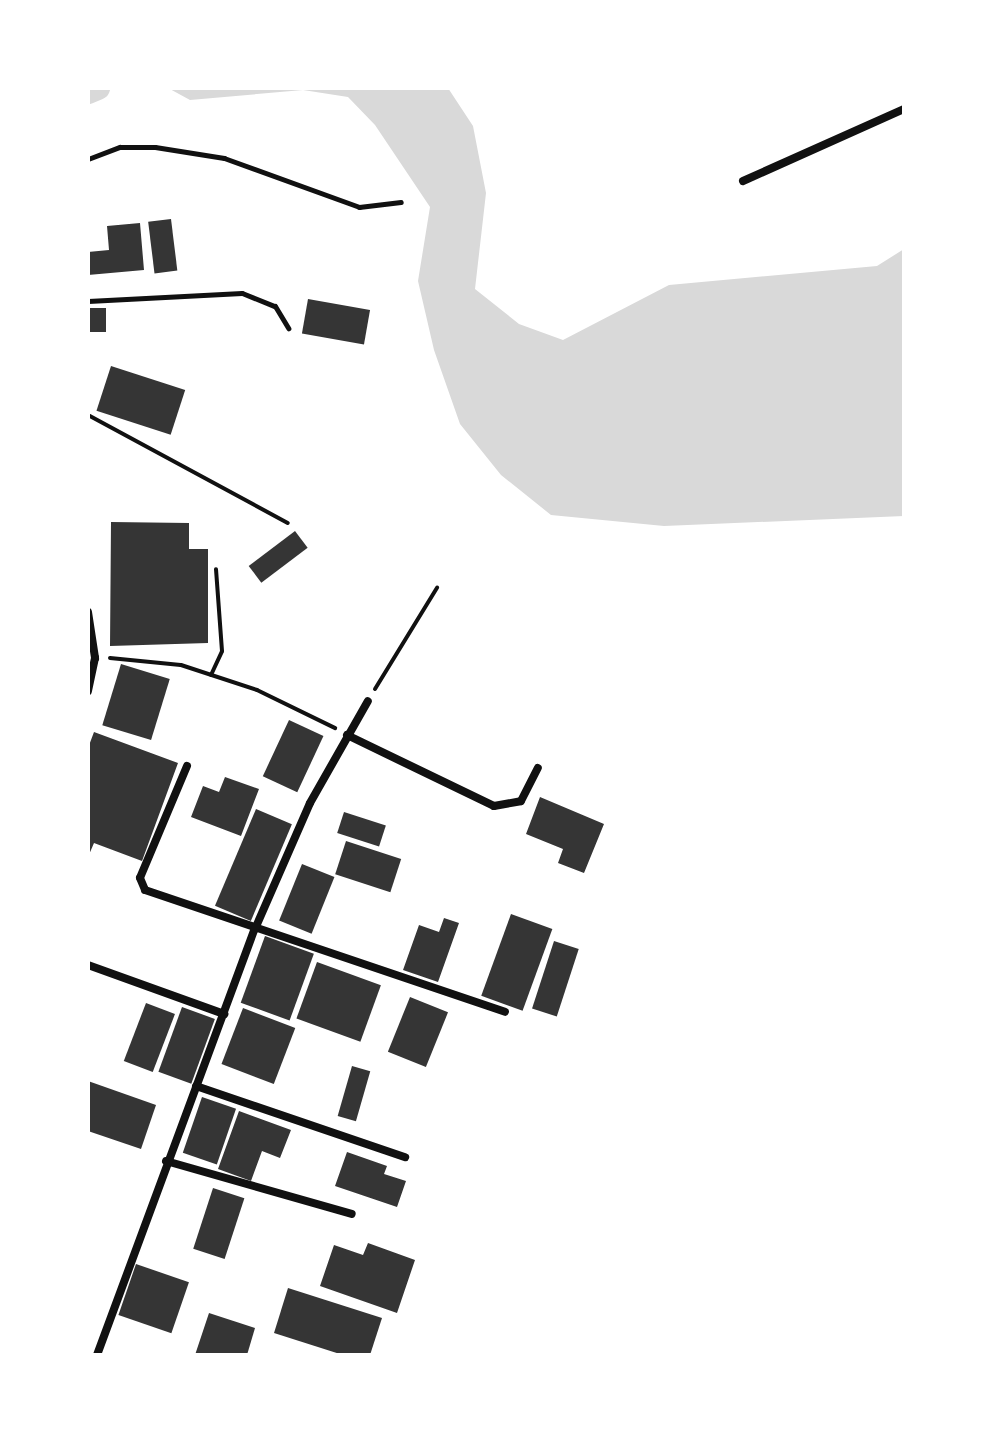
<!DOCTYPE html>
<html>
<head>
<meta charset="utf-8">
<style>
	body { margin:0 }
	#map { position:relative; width:992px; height:1443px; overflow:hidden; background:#fff; font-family:"IBM Plex Sans",sans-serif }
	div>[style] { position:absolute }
	.water>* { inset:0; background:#d9d9d9 }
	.canal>* { height:24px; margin:-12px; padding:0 12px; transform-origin:12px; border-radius:12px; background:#d9d9d9 }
	.building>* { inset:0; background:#353535; transform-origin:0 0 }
	.path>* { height:4px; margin:-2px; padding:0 2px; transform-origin:2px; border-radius:2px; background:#111 }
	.service>* { height:5px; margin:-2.5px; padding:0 2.5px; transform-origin:2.5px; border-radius:2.5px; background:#111 }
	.minor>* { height:8px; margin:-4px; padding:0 4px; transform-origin:4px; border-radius:4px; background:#111 }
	span { translate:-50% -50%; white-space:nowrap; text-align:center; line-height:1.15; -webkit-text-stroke:6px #fff; paint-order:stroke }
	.frame { position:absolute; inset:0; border:90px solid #fff; pointer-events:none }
</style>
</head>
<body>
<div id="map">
	<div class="water">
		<i style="clip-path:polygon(168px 88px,448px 88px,473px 126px,486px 193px,475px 289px,519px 324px,563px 340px,669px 285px,877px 266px,904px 249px,904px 516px,664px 526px,551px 515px,501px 475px,460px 424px,434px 350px,418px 281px,430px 207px,375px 125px,348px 97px,303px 90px,190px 100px)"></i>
	</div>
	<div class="canal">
		<i style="left:88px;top:92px;width:11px;rotate:-22deg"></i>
	</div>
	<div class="building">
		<i style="left:171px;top:219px;width:52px;height:23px;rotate:83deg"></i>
		<i style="clip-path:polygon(140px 223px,144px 270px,88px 275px,88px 252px,109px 250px,107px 226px)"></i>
		<i style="left:308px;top:299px;width:63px;height:35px;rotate:10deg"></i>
		<i style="left:88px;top:308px;width:18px;height:24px"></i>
		<i style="left:111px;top:366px;width:78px;height:47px;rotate:18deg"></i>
		<i style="clip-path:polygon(111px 522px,189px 523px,189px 549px,208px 549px,208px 643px,110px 646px)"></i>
		<i style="left:295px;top:531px;width:21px;height:58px;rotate:53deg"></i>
		<i style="left:121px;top:664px;width:51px;height:64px;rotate:17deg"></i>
		<i style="left:289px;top:720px;width:38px;height:62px;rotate:25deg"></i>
		<i style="clip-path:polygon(94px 732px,178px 763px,142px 861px,94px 843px,88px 857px,88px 748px)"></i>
		<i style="clip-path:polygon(225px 777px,259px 789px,241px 836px,191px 817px,203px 786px,219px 792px)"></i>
		<i style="clip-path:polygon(540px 797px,604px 824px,584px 873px,558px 863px,563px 849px,526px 834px)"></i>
		<i style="left:256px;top:809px;width:39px;height:105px;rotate:23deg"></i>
		<i style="left:344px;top:812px;width:44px;height:22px;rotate:18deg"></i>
		<i style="left:346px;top:841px;width:58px;height:35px;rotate:18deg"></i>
		<i style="left:302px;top:864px;width:35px;height:61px;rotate:22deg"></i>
		<i style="left:511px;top:914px;width:44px;height:87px;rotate:20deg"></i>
		<i style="clip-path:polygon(444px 918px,459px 923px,438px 982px,403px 970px,419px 925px,439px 932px)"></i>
		<i style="left:265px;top:936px;width:52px;height:71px;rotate:20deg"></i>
		<i style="left:554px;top:941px;width:26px;height:71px;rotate:18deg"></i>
		<i style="left:317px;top:962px;width:68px;height:60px;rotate:20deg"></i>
		<i style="left:410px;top:997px;width:41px;height:59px;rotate:22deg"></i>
		<i style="left:146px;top:1003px;width:31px;height:62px;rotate:21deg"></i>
		<i style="left:182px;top:1007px;width:35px;height:69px;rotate:20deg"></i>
		<i style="left:243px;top:1008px;width:56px;height:60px;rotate:21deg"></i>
		<i style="left:352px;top:1066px;width:19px;height:52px;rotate:16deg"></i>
		<i style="clip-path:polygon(88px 1081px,156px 1105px,141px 1149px,88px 1131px)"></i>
		<i style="left:202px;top:1097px;width:36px;height:59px;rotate:19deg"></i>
		<i style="clip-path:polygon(239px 1111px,291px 1130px,280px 1158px,262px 1151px,251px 1181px,218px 1169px)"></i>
		<i style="clip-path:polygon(347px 1152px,387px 1166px,384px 1174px,406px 1181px,397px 1207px,335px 1186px)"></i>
		<i style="left:213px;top:1188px;width:33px;height:64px;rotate:18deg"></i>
		<i style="clip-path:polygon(368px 1243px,415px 1260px,397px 1313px,320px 1286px,334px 1245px,363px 1255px)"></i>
		<i style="left:136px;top:1264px;width:56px;height:54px;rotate:19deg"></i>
		<i style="clip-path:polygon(288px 1288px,382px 1318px,370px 1355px,343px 1355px,274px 1333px)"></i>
		<i style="clip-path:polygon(209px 1313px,255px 1328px,247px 1355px,195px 1355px)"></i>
	</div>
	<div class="path">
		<i style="left:88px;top:415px;width:227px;rotate:28.4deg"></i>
		<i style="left:110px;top:658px;width:71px;rotate:5.6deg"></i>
		<i style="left:181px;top:665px;width:80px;rotate:18.2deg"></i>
		<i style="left:257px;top:690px;width:87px;rotate:26deg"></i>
		<i style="left:211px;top:675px;width:26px;rotate:-65deg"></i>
		<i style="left:222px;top:651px;width:82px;rotate:-94.2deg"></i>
		<i style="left:375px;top:689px;width:119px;rotate:-58.5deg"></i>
	</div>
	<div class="service">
		<i style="left:88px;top:159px;width:34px;rotate:-21deg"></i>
		<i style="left:120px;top:147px;width:35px"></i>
		<i style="left:155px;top:147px;width:70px;rotate:9.1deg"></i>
		<i style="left:224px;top:158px;width:144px;rotate:19.9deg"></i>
		<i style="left:359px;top:207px;width:42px;rotate:-6.8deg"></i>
		<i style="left:88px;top:301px;width:154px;rotate:-3deg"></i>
		<i style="left:242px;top:293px;width:35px;rotate:22deg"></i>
		<i style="left:275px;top:306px;width:26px;rotate:59deg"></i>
	</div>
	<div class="minor">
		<i style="left:743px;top:181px;width:176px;rotate:-24.1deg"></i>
		<i style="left:88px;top:612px;width:47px;rotate:81.3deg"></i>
		<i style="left:95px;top:658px;width:34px;rotate:102deg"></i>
		<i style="left:347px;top:735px;width:163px;rotate:25.8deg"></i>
		<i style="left:494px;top:806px;width:27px;rotate:-10deg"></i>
		<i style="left:521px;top:801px;width:37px;rotate:-63deg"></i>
		<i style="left:187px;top:766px;width:121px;rotate:112.8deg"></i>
		<i style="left:140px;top:878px;width:13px;rotate:67deg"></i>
		<i style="left:145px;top:890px;width:380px;rotate:18.7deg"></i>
		<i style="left:88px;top:965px;width:145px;rotate:19.8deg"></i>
		<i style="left:196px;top:1086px;width:221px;rotate:18.8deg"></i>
		<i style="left:166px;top:1161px;width:193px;rotate:15.9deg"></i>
		<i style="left:97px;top:1355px;width:454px;rotate:-69.7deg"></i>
		<i style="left:255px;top:929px;width:137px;rotate:-66.4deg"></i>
		<i style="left:310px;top:803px;width:117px;rotate:-60.4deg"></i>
	</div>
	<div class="frame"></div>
</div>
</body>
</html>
